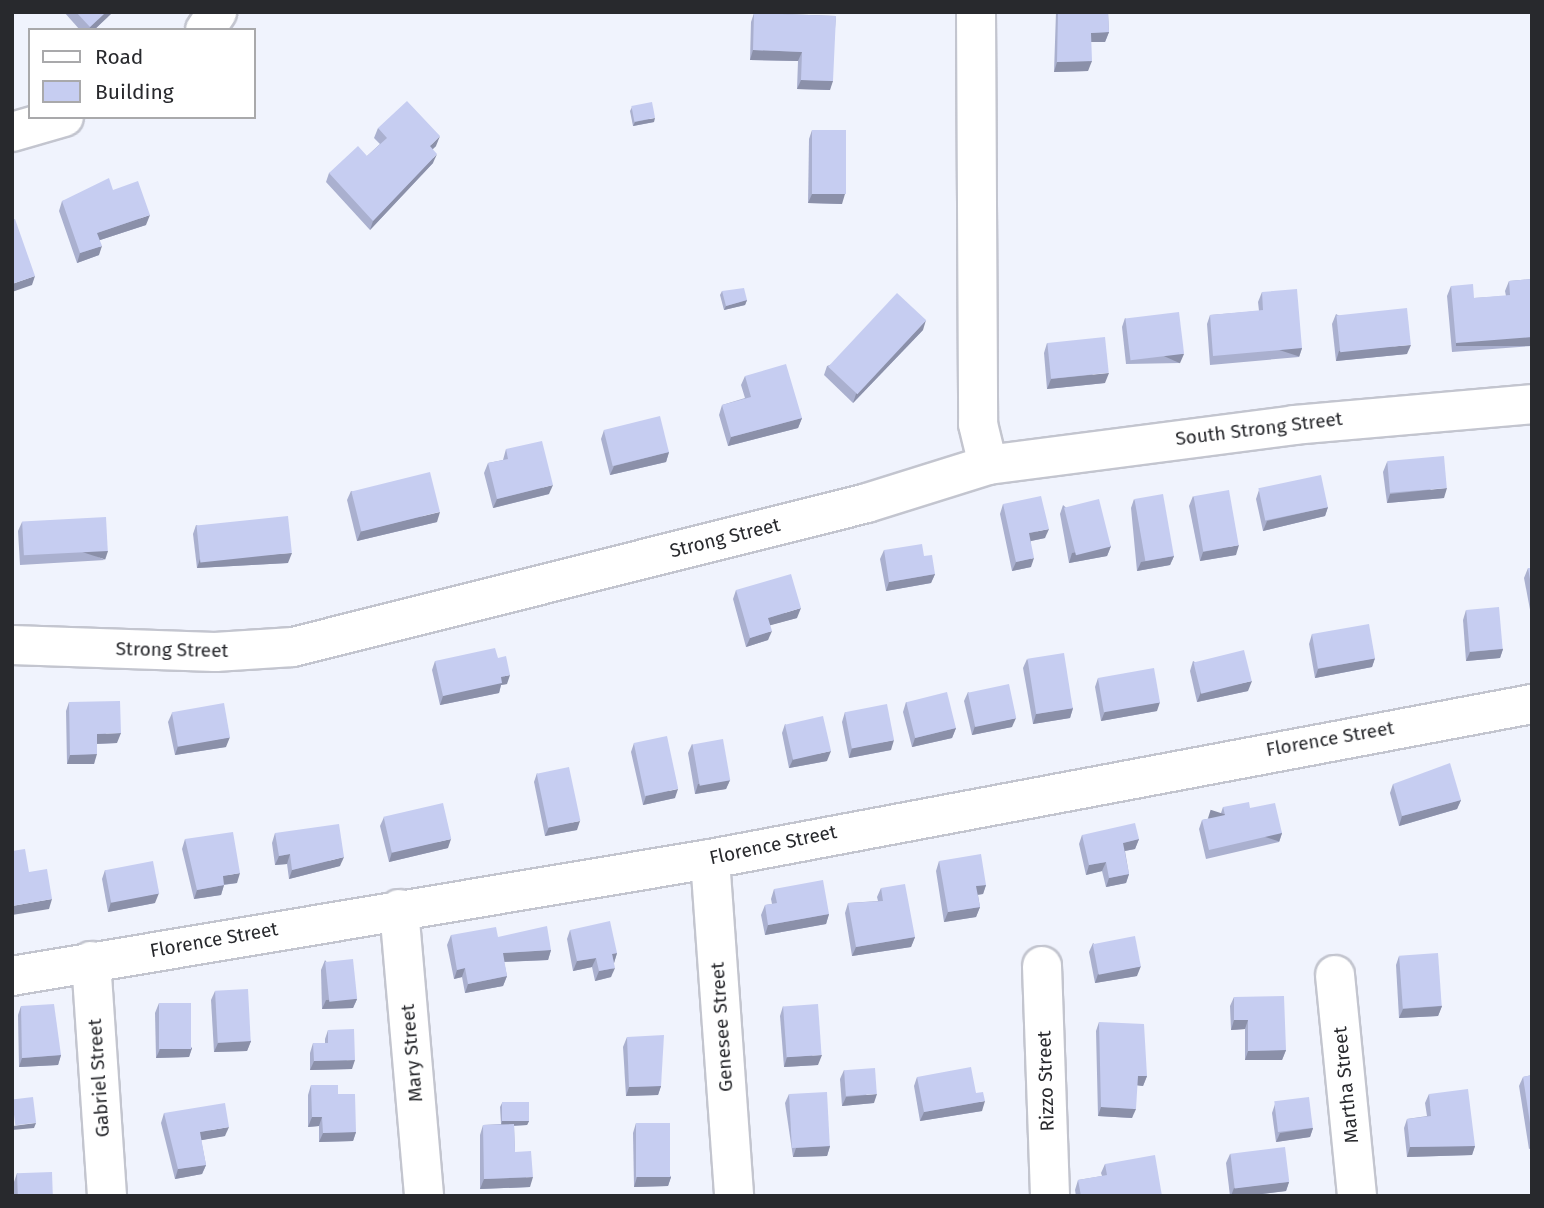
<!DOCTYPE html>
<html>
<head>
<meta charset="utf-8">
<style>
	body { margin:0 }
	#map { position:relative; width:1544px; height:1208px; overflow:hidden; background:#f0f3fd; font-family:"Fira Sans",sans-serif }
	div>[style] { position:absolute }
	.roads { filter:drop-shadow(2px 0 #c3c5cf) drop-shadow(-2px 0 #c3c5cf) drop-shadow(0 2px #c3c5cf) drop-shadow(0 -2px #c3c5cf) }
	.minor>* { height:38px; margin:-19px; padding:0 19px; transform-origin:19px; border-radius:19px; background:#fff }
	.wall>* { inset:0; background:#aab0cf }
	.shaded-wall>* { inset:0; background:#8b90a9; transform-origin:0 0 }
	.building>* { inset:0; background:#c6cdf1; transform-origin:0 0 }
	span { translate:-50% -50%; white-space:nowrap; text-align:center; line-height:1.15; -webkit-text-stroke:5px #fff; paint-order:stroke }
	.street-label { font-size:19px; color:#28292d }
	.frame { position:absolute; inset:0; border:14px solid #28292d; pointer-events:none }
	.legend { position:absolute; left:28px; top:28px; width:228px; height:91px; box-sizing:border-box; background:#fff; border:2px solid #a9a9ab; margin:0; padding:9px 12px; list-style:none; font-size:21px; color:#28292d }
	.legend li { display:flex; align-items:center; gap:14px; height:35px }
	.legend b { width:35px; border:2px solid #a9a9ab }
</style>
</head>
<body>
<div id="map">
	<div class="roads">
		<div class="minor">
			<i style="left:976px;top:12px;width:412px;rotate:89.7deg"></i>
			<i style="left:978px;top:424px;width:42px;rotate:76.3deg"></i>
			<i style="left:205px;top:30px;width:22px;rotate:-56deg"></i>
			<i style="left:12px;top:132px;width:54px;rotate:-16.1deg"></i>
			<i style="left:12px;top:645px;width:203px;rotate:2deg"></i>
			<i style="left:215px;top:652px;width:78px;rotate:-3.7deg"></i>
			<i style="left:293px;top:647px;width:592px;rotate:-14.08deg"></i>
			<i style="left:867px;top:503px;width:127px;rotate:-17.4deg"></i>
			<i style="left:988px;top:465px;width:309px;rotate:-7.4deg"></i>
			<i style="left:1294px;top:425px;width:239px;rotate:-5deg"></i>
			<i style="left:710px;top:859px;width:338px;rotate:85.9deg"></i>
			<i style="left:399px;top:909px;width:288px;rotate:85deg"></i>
			<i style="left:91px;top:961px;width:236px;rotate:86.1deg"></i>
			<i style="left:1042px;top:966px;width:230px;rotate:88deg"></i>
			<i style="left:1335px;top:975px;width:222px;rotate:84.3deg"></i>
			<i style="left:12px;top:976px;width:708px;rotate:-9.52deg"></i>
			<i style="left:710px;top:859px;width:836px;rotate:-10.68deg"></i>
		</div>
	</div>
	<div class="wall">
		<i style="clip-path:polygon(64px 12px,113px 12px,94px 30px,80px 30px)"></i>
		<i style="clip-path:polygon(1056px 12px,1108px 12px,1109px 32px,1105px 42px,1091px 42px,1088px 71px,1054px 72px)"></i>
		<i style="clip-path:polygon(754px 13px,836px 16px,830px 90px,797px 89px,798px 61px,750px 60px,751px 22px)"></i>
		<i style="clip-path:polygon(632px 107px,654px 122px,633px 126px,630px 111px)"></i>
		<i style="clip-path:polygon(378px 128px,436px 146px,433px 149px,433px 163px,370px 230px,326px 182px,329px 173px,367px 156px,380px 144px,374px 138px)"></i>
		<i style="clip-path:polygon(812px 130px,842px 204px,808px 203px,809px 139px)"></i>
		<i style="clip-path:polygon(113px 190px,146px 225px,100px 240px,99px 255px,77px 263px,59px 211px,62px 201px)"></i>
		<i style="clip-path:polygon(1532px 279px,1532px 346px,1452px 352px,1447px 296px,1451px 286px,1474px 298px,1506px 296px,1505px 291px,1509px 281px)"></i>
		<i style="clip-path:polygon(722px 291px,747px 300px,745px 305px,724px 310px,720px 295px)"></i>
		<i style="clip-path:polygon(1262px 292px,1302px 348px,1299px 357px,1210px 365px,1207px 324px,1210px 315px,1259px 311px,1258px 302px)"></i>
		<i style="clip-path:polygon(1336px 314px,1407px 354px,1336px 361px,1332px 324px)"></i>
		<i style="clip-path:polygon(1125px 318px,1180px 363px,1126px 364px,1122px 327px)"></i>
		<i style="clip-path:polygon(923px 330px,853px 403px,824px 375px,827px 366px)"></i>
		<i style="clip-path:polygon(1047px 343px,1105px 383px,1047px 389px,1044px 353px)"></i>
		<i style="clip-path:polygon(745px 376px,802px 418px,798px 428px,728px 446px,719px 415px,722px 405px,745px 398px,741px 385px)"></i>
		<i style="clip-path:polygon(604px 430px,669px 452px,666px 462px,610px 475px,601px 439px)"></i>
		<i style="clip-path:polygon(506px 449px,549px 494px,493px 508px,484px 473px,488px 463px,503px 460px)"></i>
		<i style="clip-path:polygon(1387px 462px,1444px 498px,1387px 503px,1383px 472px)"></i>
		<i style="clip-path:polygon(1532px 467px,1532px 522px,1531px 522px,1530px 471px)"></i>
		<i style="clip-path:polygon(1259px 490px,1328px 507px,1325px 516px,1263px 531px,1256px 499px)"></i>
		<i style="clip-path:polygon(351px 491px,437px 522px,357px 541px,347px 500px)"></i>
		<i style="clip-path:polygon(1193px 496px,1236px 555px,1200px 561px,1189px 506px)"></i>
		<i style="clip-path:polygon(1134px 499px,1174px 556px,1170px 565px,1137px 571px,1131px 508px)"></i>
		<i style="clip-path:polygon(1003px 504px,1045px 538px,1031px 541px,1031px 567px,1012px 571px,1000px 514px)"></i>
		<i style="clip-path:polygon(1063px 505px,1111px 546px,1107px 556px,1069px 563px,1060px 514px)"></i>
		<i style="clip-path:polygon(22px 522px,105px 560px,20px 565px,18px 531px)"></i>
		<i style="clip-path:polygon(196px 525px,288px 563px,197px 568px,193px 534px)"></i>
		<i style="clip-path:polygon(884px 550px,935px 574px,931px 583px,886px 591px,880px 559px)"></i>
		<i style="clip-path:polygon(1528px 568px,1532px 568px,1532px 620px,1524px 578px)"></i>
		<i style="clip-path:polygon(736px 590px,797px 618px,770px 625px,768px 640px,746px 647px,733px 599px)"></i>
		<i style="clip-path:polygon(1466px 610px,1503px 649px,1500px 658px,1466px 661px,1463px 620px)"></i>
		<i style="clip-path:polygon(1312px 634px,1375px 658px,1372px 667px,1315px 678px,1309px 644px)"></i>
		<i style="clip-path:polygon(498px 658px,507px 684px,501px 685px,499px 693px,440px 705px,432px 670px,435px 661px)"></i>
		<i style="clip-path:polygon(1027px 659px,1073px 708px,1070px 718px,1033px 724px,1023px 668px)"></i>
		<i style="clip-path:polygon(1193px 661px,1248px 691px,1197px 702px,1190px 671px)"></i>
		<i style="clip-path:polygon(1098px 678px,1157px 711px,1101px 721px,1095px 687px)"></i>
		<i style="clip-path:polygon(968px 692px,1012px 727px,972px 735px,964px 701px)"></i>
		<i style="clip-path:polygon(69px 702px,117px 743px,97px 744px,94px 764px,67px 764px,66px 711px)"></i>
		<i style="clip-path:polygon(906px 702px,956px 728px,952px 738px,912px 747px,903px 712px)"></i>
		<i style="clip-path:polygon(845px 712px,891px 750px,849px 758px,842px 722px)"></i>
		<i style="clip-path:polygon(172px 713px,226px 747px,175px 755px,168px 722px)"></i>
		<i style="clip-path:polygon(785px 724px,827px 761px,789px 768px,782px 733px)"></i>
		<i style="clip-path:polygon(634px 743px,675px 798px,643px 805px,631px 752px)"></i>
		<i style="clip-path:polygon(692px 744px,730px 780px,726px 789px,695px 794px,688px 753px)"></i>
		<i style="clip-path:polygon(537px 773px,577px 830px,545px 836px,534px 782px)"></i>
		<i style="clip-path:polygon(1393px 784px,1461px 800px,1457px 809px,1399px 826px,1390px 793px)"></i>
		<i style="clip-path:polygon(1223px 807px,1250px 808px,1282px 833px,1279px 842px,1206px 859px,1199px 829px,1202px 820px,1220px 816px)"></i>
		<i style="clip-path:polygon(384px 817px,448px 848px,389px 862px,380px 826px)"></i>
		<i style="clip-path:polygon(275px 833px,340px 866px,289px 879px,287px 864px,275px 865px,272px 843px)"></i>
		<i style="clip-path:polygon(1082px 835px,1139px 839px,1135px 849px,1125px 851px,1129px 874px,1126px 883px,1106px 887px,1102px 871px,1086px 875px,1079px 844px)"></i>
		<i style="clip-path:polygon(185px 839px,237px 883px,224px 885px,221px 895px,194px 899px,182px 849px)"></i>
		<i style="clip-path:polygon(939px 861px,986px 885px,983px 894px,978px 895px,980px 907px,976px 917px,944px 922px,936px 871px)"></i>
		<i style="clip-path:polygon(105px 870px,155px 903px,108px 912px,102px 879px)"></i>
		<i style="clip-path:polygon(881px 888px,915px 937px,911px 947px,852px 956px,845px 913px,848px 903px,878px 901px,877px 897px)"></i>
		<i style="clip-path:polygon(774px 889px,829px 914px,826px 924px,765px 935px,761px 915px,765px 905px,772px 904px,771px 899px)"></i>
		<i style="clip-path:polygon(570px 930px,617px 953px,614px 963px,611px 977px,595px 981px,592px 967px,573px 971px,567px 939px)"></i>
		<i style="clip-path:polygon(451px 935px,498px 937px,551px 950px,548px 960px,504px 962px,507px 976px,503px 986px,465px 993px,462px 977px,454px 979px,447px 945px)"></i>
		<i style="clip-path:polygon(1093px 943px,1137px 976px,1095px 983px,1089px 952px)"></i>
		<i style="clip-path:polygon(1399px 956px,1442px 1006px,1438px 1016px,1399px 1018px,1396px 965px)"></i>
		<i style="clip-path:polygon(325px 960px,357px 999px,353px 1008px,322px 1009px,321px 970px)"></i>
		<i style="clip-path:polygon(215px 991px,251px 1041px,247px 1051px,214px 1052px,211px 1000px)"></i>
		<i style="clip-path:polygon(1234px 997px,1286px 1050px,1282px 1060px,1245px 1060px,1245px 1029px,1231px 1030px,1230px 1006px)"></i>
		<i style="clip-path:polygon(159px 1003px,192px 1048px,189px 1057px,156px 1058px,155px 1013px)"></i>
		<i style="clip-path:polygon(21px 1006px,61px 1055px,58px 1065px,19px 1067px,18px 1015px)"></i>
		<i style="clip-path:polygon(783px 1006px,818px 1065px,784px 1067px,780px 1016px)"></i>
		<i style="clip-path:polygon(1099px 1022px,1147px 1076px,1143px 1086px,1137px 1085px,1132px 1118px,1098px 1116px,1096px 1031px)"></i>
		<i style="clip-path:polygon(328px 1030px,352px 1069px,310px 1070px,310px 1053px,313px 1043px,325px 1043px,325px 1039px)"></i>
		<i style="clip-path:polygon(627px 1037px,661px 1086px,658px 1095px,626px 1096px,623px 1047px)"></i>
		<i style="clip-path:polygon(844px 1070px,874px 1103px,842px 1106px,840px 1079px)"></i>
		<i style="clip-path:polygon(1532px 1075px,1532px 1148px,1529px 1149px,1519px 1086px,1523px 1077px)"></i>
		<i style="clip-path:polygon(917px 1077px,976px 1093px,982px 1111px,920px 1121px,914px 1086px)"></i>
		<i style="clip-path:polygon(311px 1085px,356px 1132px,353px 1141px,319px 1142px,319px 1126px,308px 1127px,308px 1095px)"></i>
		<i style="clip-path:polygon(789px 1094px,830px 1146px,827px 1156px,793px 1157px,785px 1103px)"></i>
		<i style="clip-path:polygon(1429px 1094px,1475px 1146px,1472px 1155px,1407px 1157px,1404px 1128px,1407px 1119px,1427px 1116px,1425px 1103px)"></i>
		<i style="clip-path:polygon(502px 1103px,529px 1121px,527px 1125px,514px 1126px,515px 1152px,530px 1187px,480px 1189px,480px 1135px,483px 1125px,501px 1124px,500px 1107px)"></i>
		<i style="clip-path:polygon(1275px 1104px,1313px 1128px,1310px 1137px,1276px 1142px,1272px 1113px)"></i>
		<i style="clip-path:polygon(164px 1113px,225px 1136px,201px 1140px,206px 1165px,202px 1174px,175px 1179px,161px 1123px)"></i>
		<i style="clip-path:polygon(636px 1123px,671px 1177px,668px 1186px,634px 1187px,633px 1133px)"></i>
		<i style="clip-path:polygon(1230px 1154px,1289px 1182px,1286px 1191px,1246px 1196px,1230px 1196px,1226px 1163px)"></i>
		<i style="clip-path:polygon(1105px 1164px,1162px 1196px,1076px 1196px,1075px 1190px,1078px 1180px,1102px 1176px,1101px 1173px)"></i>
		<i style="clip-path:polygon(17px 1173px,53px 1196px,14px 1196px,14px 1182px)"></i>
	</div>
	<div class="shaded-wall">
		<i style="clip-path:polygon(106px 12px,113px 12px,94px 30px,89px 30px,90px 27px)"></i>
		<i style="clip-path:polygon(1109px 32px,1105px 42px,1087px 42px,1091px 33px)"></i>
		<i style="clip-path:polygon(753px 50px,802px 52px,798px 61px,750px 60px)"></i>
		<i style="clip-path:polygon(1092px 61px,1088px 71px,1054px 72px,1057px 62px)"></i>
		<i style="clip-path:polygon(801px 80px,833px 81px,830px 90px,797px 89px)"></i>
		<i style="clip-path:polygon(655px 118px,654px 122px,633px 126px,635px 122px)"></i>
		<i style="clip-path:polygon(440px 136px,436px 146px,426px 155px,430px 146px)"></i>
		<i style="clip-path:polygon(437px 154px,433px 163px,370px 230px,373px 221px)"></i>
		<i style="clip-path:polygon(812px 194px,845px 194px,842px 204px,808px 203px)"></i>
		<i style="clip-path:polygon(150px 215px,146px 225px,94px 242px,97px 233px)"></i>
		<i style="clip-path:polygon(102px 246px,99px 255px,77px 263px,80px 253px)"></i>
		<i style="clip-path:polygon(35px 276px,32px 285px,12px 292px,12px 284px)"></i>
		<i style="clip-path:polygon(747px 300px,745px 305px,724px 310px,726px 306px)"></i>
		<i style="clip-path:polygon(926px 320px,923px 330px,853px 403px,856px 394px)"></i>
		<i style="left:1532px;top:337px;width:9px;height:76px;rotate:90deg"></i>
		<i style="clip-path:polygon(1411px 345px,1407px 354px,1336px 361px,1339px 351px)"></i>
		<i style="left:1302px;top:348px;width:9px;height:89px;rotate:108deg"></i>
		<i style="left:1184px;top:354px;width:10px;height:55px;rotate:114deg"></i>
		<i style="clip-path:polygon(1109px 373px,1105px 383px,1047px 389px,1051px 379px)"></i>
		<i style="clip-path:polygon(802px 418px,798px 428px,728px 446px,731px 437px)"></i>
		<i style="clip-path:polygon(669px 452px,666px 462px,610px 475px,614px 466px)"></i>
		<i style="clip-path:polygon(553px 485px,549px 494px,493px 508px,497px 499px)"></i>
		<i style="clip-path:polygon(1447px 488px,1444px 498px,1387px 503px,1390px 494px)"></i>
		<i style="clip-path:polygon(1328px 507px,1325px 516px,1263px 531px,1267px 521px)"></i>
		<i style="clip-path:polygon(440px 512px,437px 522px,357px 541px,361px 531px)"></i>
		<i style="clip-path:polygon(1049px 529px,1045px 538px,1026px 542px,1029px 533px)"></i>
		<i style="clip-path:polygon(1239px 545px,1236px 555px,1200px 561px,1203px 552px)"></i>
		<i style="clip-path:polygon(1111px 546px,1107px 556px,1069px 563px,1072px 553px)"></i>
		<i style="left:108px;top:551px;width:9px;height:84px;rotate:108deg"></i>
		<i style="clip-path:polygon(292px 553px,288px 563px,197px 568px,200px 559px)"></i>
		<i style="clip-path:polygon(1174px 556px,1170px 565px,1137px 571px,1141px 562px)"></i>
		<i style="clip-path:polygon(1034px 558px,1031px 567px,1012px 571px,1016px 562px)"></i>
		<i style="clip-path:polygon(935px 574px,931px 583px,886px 591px,889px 582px)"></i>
		<i style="clip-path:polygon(801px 608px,797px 618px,764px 627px,768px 618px)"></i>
		<i style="clip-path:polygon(772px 631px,768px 640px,746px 647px,750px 638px)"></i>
		<i style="clip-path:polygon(1503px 649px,1500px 658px,1466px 661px,1470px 652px)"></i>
		<i style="clip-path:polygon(1375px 658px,1372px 667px,1315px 678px,1318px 669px)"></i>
		<i style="clip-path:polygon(510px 675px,507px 684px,501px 685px,499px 693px,440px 705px,443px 696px,501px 677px)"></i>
		<i style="clip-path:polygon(1252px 681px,1248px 691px,1197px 702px,1201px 692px)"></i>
		<i style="clip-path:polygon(1160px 702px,1157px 711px,1101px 721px,1105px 711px)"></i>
		<i style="clip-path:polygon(1073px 708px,1070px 718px,1033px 724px,1036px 714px)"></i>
		<i style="clip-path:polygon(1016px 718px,1012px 727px,972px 735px,975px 726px)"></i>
		<i style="clip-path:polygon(956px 728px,952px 738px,912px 747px,915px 738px)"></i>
		<i style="clip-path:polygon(121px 733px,117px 743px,93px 744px,97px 734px)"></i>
		<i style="clip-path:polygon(230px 737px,226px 747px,175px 755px,178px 746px)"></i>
		<i style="clip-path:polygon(894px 740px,891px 750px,849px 758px,852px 748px)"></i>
		<i style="clip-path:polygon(831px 751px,827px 761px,789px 768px,793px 759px)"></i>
		<i style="clip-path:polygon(97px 754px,94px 764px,67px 764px,70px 755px)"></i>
		<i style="clip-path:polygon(730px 780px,726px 789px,695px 794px,698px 784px)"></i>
		<i style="clip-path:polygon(678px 789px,675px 798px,643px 805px,646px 796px)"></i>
		<i style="clip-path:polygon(1461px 800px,1457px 809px,1399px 826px,1402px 816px)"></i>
		<i style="clip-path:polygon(580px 821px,577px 830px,545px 836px,549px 827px)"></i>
		<i style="left:1282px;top:833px;width:9px;height:75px;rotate:108deg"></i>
		<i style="clip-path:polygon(451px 839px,448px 848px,389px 862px,392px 852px)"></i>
		<i style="clip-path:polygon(1139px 839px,1135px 849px,1119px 852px,1123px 843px)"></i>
		<i style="clip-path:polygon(290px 854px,287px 864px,275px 865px,279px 856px)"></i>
		<i style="clip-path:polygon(344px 857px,340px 866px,289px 879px,292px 870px)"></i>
		<i style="clip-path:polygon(1106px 862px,1102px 871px,1086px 875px,1089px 865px)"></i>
		<i style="clip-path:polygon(240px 873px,237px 883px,220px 885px,223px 876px)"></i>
		<i style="clip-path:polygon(1129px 874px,1126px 883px,1106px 887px,1109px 878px)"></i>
		<i style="clip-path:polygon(224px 885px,221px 895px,194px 899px,197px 890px)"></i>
		<i style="clip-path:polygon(986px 885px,983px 894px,973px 895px,976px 886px)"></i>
		<i style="clip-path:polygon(159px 893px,155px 903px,108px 912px,111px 902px)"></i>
		<i style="clip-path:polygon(52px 899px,49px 909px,12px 915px,12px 906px)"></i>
		<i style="clip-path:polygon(980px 907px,976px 917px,944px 922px,948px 912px)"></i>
		<i style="clip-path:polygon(829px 914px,826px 924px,765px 935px,768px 925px)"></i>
		<i style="clip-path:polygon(915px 937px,911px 947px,852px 956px,856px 947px)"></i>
		<i style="clip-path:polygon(551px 950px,548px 960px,499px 962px,503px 953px)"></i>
		<i style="clip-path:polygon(617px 953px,614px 963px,612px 954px)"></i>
		<i style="clip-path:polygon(596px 958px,592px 967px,573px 971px,577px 961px)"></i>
		<i style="clip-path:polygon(1141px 966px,1137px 976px,1095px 983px,1098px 974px)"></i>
		<i style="clip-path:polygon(465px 968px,462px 977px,454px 979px,457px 970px)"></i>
		<i style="clip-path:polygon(615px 968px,611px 977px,595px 981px,599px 971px)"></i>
		<i style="clip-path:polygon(507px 976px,503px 986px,465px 993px,468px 984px)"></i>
		<i style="clip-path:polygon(357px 999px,353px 1008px,322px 1009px,326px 1000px)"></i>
		<i style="clip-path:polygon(1442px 1006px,1438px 1016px,1399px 1018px,1403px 1009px)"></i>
		<i style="clip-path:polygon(1234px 1020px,1248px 1020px,1245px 1029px,1231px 1030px)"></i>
		<i style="clip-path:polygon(251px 1041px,247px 1051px,214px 1052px,218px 1043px)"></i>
		<i style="clip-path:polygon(192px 1048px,189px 1057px,156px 1058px,160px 1049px)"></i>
		<i style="clip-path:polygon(1286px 1050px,1282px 1060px,1245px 1060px,1248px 1051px)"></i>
		<i style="clip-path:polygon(61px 1055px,58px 1065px,19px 1067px,22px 1058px)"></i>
		<i style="clip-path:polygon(822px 1055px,818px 1065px,784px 1067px,787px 1057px)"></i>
		<i style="clip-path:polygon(355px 1060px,352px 1069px,310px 1070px,314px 1061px)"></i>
		<i style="clip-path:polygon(1138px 1076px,1147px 1076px,1143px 1086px,1134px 1085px)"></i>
		<i style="clip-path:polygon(661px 1086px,658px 1095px,626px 1096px,629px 1087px)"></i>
		<i style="clip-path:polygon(877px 1094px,874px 1103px,842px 1106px,846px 1097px)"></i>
		<i style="clip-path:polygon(985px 1101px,982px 1111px,920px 1121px,924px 1112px)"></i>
		<i style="clip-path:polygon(1101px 1107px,1136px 1109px,1132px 1118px,1098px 1116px)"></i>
		<i style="clip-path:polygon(312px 1117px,322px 1117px,319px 1126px,308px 1127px)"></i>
		<i style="clip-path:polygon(502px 1121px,529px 1121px,527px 1125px,501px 1126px)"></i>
		<i style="clip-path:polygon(36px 1123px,34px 1128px,12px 1130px,13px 1126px)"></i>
		<i style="clip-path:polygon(229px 1127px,225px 1136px,197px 1141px,200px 1132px)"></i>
		<i style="clip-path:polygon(1313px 1128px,1310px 1137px,1276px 1142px,1280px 1133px)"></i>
		<i style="clip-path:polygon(356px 1132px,353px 1141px,319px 1142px,323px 1133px)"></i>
		<i style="clip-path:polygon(830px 1146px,827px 1156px,793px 1157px,796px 1148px)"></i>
		<i style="clip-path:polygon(1475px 1146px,1472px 1155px,1407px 1157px,1410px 1147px)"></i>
		<i style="clip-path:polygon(206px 1165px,202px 1174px,175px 1179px,178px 1169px)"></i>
		<i style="clip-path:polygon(533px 1177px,530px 1187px,480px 1189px,484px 1179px)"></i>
		<i style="clip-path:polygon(637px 1177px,671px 1177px,668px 1186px,634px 1187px)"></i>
		<i style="clip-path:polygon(1289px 1182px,1286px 1191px,1246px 1196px,1231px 1196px,1234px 1188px)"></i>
	</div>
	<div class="building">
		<i style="clip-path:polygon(76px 12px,106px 12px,90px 27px)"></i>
		<i style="clip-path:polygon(1058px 12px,1108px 12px,1109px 32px,1091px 33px,1092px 61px,1057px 62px)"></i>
		<i style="clip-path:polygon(754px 13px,836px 16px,833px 81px,801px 80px,802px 52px,753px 50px)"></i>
		<i style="clip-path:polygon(407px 101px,440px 136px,430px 146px,437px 154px,373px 221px,329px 173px,358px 146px,367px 156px,387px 138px,378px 128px)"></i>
		<i style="left:652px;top:102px;width:16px;height:21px;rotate:79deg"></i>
		<i style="left:812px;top:130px;width:34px;height:64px"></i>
		<i style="clip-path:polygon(109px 178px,113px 190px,138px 181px,150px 215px,97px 233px,102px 246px,80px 253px,62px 201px)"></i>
		<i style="clip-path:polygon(15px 219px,35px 276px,12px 284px,12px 220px)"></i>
		<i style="clip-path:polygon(1532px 279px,1532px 337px,1456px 343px,1451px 286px,1473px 284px,1474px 298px,1510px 295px,1509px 281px)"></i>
		<i style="clip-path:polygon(744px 288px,747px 300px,726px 306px,722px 291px)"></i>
		<i style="clip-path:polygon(1297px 289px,1302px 348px,1213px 356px,1210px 315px,1263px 310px,1262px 292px)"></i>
		<i style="left:897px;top:293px;width:40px;height:101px;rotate:43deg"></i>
		<i style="left:1407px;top:308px;width:37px;height:71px;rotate:84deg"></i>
		<i style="left:1179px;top:312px;width:42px;height:54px;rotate:83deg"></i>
		<i style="left:1105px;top:337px;width:36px;height:58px;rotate:84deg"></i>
		<i style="clip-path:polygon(786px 364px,802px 418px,731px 437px,722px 405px,751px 397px,745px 376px)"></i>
		<i style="left:660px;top:416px;width:37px;height:58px;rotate:76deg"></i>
		<i style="clip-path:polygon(542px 441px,553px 485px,497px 499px,488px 463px,508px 459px,506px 449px)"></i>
		<i style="left:1444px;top:456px;width:32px;height:57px;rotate:85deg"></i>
		<i style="left:430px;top:472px;width:41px;height:81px;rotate:76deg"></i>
		<i style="left:1321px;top:475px;width:33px;height:64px;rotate:78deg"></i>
		<i style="left:1229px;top:490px;width:56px;height:36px;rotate:80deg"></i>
		<i style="left:1163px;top:494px;width:63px;height:29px;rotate:80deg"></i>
		<i style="clip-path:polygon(1041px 496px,1049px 529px,1029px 533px,1034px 558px,1016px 562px,1003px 504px)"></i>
		<i style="left:1099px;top:499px;width:49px;height:36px;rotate:76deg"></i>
		<i style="left:288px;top:516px;width:37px;height:92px;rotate:84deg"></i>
		<i style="left:106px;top:517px;width:34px;height:84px;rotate:87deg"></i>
		<i style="clip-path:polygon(922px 544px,924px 556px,932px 555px,935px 574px,889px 582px,884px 550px)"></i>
		<i style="clip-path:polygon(1528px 568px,1532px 568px,1532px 591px)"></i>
		<i style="clip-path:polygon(791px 574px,801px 608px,768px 618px,772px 631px,750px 638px,736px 590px)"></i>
		<i style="left:1499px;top:607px;width:42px;height:33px;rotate:85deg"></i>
		<i style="left:1369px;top:624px;width:35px;height:58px;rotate:80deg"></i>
		<i style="clip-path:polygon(495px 648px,498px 658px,506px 656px,510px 675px,501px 677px,502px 683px,443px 696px,435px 661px)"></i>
		<i style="left:1244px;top:650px;width:32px;height:52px;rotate:76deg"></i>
		<i style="left:1064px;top:653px;width:56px;height:37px;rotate:81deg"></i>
		<i style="left:1154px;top:668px;width:35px;height:57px;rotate:80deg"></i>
		<i style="left:1009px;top:684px;width:35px;height:42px;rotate:78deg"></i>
		<i style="left:947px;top:692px;width:37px;height:42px;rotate:76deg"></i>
		<i style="clip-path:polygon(120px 701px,121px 733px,97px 734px,97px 754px,70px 755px,69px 702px)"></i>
		<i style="left:224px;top:703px;width:35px;height:53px;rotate:80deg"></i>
		<i style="left:887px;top:704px;width:37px;height:43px;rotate:79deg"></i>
		<i style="left:823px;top:716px;width:36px;height:39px;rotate:77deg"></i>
		<i style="left:667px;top:736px;width:54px;height:34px;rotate:78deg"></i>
		<i style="left:723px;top:739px;width:42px;height:31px;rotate:80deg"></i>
		<i style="clip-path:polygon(1450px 763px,1461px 800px,1402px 816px,1393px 784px)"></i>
		<i style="left:569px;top:767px;width:55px;height:33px;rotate:78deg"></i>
		<i style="clip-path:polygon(1249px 802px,1250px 808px,1275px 803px,1282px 833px,1209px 850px,1202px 820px,1225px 815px,1223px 807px)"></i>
		<i style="left:443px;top:803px;width:37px;height:61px;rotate:77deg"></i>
		<i style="clip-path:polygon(1135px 823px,1139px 839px,1123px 843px,1129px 874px,1109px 878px,1106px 862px,1089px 865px,1082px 835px)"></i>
		<i style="clip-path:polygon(339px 824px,344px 857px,292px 870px,290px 854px,279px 856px,275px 833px)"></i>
		<i style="clip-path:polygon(233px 832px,240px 873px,223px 876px,224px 885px,197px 890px,185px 839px)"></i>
		<i style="clip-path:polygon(25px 849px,29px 872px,47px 869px,52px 899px,12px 906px,12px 851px)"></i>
		<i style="clip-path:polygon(981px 854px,986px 885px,976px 886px,980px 907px,948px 912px,939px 861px)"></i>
		<i style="left:153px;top:861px;width:33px;height:49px;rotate:79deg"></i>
		<i style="clip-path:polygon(823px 880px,829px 914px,768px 925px,765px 905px,777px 903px,774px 889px)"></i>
		<i style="clip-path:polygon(905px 884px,915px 937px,856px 947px,848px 903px,883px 901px,881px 888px)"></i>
		<i style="clip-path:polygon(610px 921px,617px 953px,612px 954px,615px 968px,599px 971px,596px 958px,577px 961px,570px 930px)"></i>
		<i style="clip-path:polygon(547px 926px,551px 950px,503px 953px,507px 976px,468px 984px,465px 968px,457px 970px,451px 935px,496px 927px,498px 937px)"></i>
		<i style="left:1135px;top:936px;width:31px;height:43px;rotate:79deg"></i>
		<i style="left:1438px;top:953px;width:53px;height:39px;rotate:86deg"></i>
		<i style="left:353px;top:959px;width:40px;height:28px;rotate:84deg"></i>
		<i style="left:248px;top:989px;width:52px;height:33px;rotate:87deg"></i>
		<i style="clip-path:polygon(1284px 996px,1286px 1050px,1248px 1051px,1248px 1020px,1234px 1020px,1234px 997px)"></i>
		<i style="left:159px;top:1003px;width:32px;height:46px"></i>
		<i style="clip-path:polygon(54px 1004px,61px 1055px,22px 1058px,21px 1006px)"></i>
		<i style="left:818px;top:1004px;width:51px;height:35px;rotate:86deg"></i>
		<i style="clip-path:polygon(1099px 1022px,1144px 1024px,1147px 1076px,1138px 1076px,1136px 1109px,1101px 1107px)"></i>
		<i style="clip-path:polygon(354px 1029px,355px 1060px,314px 1061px,313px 1043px,328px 1043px,328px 1030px)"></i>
		<i style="clip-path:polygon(664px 1035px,661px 1086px,629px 1087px,627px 1037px)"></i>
		<i style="clip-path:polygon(971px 1067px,976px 1093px,983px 1092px,985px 1101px,924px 1112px,917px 1077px)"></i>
		<i style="left:875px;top:1068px;width:26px;height:31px;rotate:86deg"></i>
		<i style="clip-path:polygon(1532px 1075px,1532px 1136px,1523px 1077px)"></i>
		<i style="clip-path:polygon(311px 1085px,338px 1085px,338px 1094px,355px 1094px,356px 1132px,323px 1133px,322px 1117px,312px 1117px)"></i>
		<i style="clip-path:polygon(1468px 1089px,1475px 1146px,1410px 1147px,1407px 1119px,1431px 1116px,1429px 1094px)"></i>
		<i style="left:827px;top:1092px;width:54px;height:38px;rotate:87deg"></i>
		<i style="left:33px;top:1097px;width:26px;height:21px;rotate:83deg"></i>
		<i style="left:1309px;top:1097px;width:31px;height:35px;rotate:83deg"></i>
		<i style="left:529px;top:1102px;width:19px;height:27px;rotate:90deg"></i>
		<i style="clip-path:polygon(225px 1103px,229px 1127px,200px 1132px,206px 1165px,178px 1169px,164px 1113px)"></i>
		<i style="left:636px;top:1123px;width:34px;height:54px"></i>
		<i style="clip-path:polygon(514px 1124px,515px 1152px,531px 1151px,533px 1177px,484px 1179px,483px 1125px)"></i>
		<i style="left:1285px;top:1147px;width:35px;height:55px;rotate:83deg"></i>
		<i style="clip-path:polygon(1155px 1155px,1162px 1196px,1081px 1196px,1078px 1180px,1107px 1175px,1105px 1164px)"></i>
		<i style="left:52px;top:1172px;width:24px;height:35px;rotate:88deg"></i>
	</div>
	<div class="street-label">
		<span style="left:1259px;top:429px;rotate:-7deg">South Strong Street</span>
		<span style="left:725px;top:538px;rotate:-14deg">Strong Street</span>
		<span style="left:172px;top:650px;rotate:1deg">Strong Street</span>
		<span style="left:1330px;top:739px;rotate:-10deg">Florence Street</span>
		<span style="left:773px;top:845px;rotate:-12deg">Florence Street</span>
		<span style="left:214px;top:940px;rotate:-10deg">Florence Street</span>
		<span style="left:722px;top:1027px;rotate:-94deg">Genesee Street</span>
		<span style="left:412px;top:1053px;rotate:-95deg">Mary Street</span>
		<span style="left:99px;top:1078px;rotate:-94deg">Gabriel Street</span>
		<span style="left:1046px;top:1081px;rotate:-92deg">Rizzo Street</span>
		<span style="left:1346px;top:1085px;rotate:-96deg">Martha Street</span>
	</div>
	<div class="frame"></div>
	<ul class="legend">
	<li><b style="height:9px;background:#fff"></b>Road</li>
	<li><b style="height:19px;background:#c6cdf1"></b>Building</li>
	</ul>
</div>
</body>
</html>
